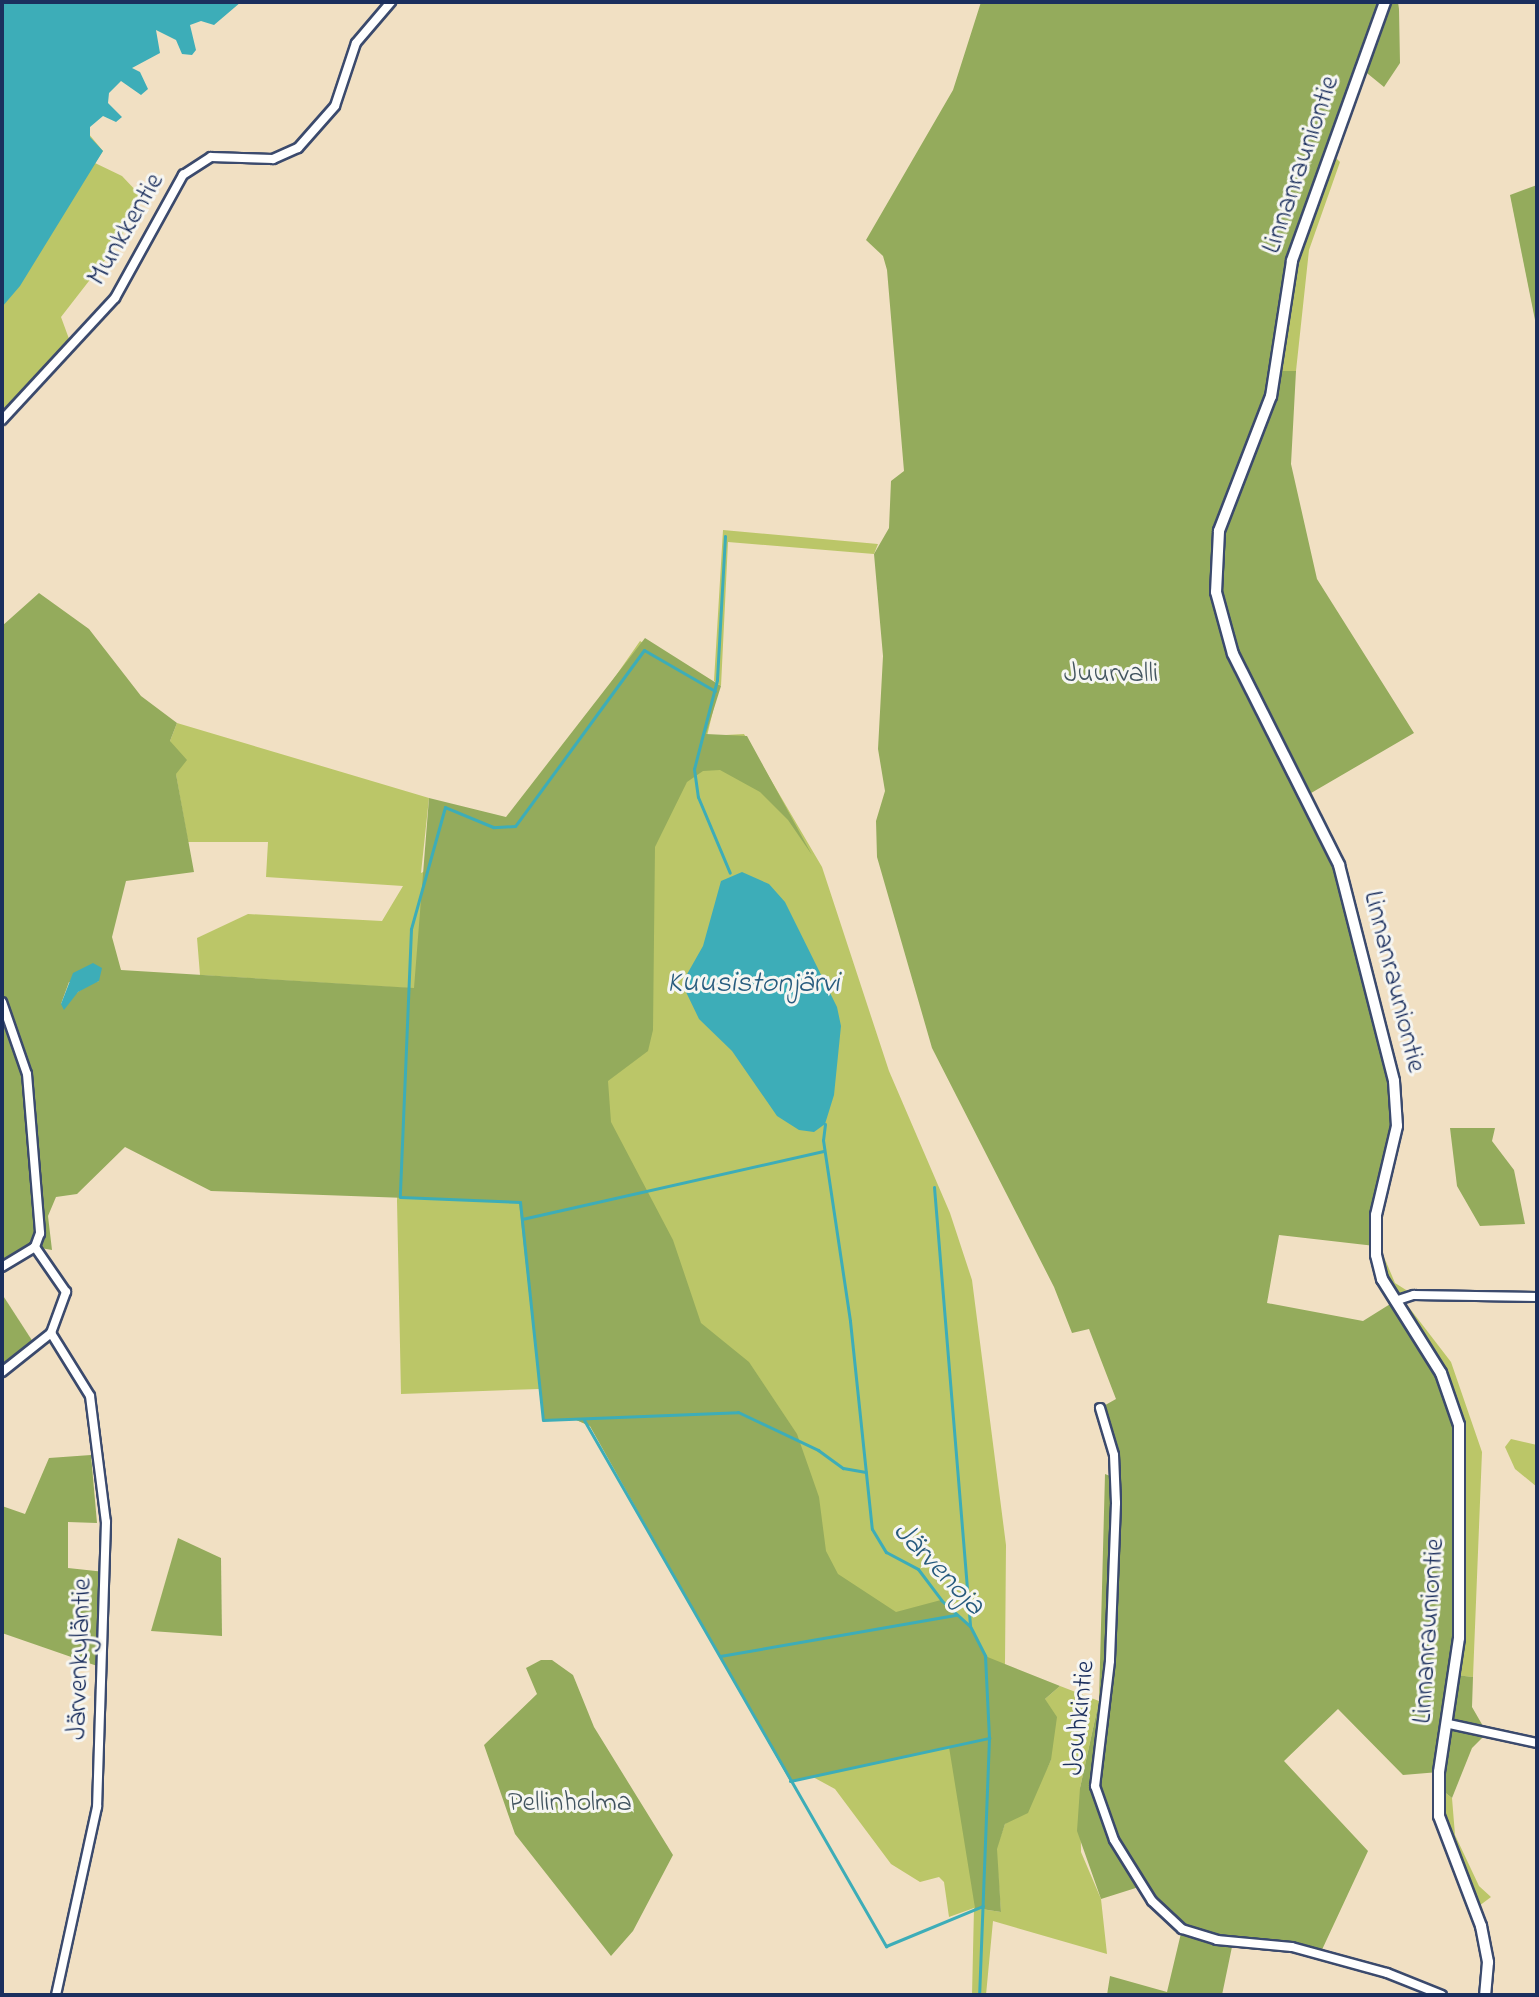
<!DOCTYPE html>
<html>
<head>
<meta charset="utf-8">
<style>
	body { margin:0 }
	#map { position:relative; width:1539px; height:1997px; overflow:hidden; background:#f1e0c3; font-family:"Indie Flower",sans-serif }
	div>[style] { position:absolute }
	.green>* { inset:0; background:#bbc668 }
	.forest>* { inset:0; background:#94ab5c }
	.water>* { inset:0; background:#3dadb8 }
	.stream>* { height:3px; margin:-1.5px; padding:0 1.5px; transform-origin:1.5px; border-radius:1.5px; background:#3dadb8 }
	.roads { filter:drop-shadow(2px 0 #3b4a6d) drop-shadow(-2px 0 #3b4a6d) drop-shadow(0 2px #3b4a6d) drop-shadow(0 -2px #3b4a6d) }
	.minor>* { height:8px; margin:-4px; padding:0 4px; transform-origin:4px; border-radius:4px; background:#fff }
	.tertiary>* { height:10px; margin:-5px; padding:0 5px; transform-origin:5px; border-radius:5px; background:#fff }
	span { translate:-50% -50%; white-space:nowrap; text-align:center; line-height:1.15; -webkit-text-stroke:6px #f6f6f2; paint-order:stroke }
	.street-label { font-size:28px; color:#1b2f5e }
	.park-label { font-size:28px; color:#435560 }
	.water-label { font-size:30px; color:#275b7e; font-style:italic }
	.frame { position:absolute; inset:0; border:4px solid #1b2f5e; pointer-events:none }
</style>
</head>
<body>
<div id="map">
	<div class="green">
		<i style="clip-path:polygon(88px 133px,103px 151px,95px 163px,122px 176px,139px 194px,120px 241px,61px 317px,72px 347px,2px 420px,2px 249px)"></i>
		<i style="clip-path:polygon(1331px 153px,1340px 162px,1309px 250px,1296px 371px,1277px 371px,1289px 280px)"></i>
		<i style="clip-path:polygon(723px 530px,878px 544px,874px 554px,728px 542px,721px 686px,714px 681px)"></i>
		<i style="clip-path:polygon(640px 641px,718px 690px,707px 736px,744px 734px,822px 867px,889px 1071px,950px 1213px,972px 1280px,1006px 1545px,1005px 1663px,975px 1908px,1001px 1912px,996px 1849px,1005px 1824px,1039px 1784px,1051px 1760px,1045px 1699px,1060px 1686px,1099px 1701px,1080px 1788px,1081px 1852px,1101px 1899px,1107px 1954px,993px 1921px,986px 1995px,972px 1995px,974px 1908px,949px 1917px,944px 1882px,939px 1877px,920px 1882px,891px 1864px,835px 1789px,813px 1777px,842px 1771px,647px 1528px,590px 1426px,574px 1419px,543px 1420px,539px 1389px,401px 1394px,397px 1201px,405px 988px,200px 975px,197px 938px,248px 914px,382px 921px,403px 886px,266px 877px,268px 842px,188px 842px,170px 741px,177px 723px,429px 798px,421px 873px,508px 831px)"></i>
		<i style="clip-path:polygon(1376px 1255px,1384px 1257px,1395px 1283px,1414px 1295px,1401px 1297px,1451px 1362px,1482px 1452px,1473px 1677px,1455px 1675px,1395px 1301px)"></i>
		<i style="clip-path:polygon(1511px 1439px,1537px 1445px,1537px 1487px,1515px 1469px,1505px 1447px)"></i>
		<i style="clip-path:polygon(1438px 1787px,1452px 1798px,1455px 1835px,1479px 1886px,1491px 1897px,1475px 1909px,1449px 1851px)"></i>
	</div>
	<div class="forest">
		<i style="clip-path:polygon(981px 2px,1398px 2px,1399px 9px,1400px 63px,1384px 87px,1362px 69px,1299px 239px,1278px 371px,1296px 371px,1291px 464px,1317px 579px,1414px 733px,1306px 796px,1332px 847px,1396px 1104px,1375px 1246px,1279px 1235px,1267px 1303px,1363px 1321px,1395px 1301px,1427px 1349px,1459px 1425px,1456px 1675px,1473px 1677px,1472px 1707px,1487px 1733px,1472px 1748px,1452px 1798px,1438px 1787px,1439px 1772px,1403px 1775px,1338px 1709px,1284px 1761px,1368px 1851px,1320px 1954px,1233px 1942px,1222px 1995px,1107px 1995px,1110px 1976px,1167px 1992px,1182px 1929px,1142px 1886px,1101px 1899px,1077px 1831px,1080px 1788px,1099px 1701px,1105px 1474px,1115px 1478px,1100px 1408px,1116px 1399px,1089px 1329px,1072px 1333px,1054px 1287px,932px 1048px,877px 857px,876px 821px,885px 791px,878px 749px,883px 656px,874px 554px,889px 528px,891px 481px,904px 471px,887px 270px,883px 256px,866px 240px,953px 90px)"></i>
		<i style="clip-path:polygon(1537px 185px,1537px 330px,1510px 195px)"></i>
		<i style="clip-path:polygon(evenodd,39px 593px,89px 629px,141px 696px,177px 723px,170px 741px,187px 760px,176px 774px,194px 872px,126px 881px,112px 937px,121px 970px,414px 988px,429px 798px,506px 817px,645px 638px,721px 686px,706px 734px,747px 736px,812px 855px,788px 820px,760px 792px,720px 770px,703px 771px,687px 782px,655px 847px,653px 1030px,648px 1051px,608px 1081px,611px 1122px,673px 1240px,701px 1323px,749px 1362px,797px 1434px,819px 1497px,826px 1551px,838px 1574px,896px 1612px,941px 1600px,970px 1626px,985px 1656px,1060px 1686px,1045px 1699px,1057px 1717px,1051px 1760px,1028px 1813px,1005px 1824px,997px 1849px,1001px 1912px,975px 1908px,949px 1747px,790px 1781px,590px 1426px,574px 1419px,543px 1420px,519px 1202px,211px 1191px,125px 1147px,77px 1194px,56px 1197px,48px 1216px,52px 1250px,35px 1247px,2px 1267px,2px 626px,39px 593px,99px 981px,89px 984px,61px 1004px,69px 982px,99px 981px)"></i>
		<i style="clip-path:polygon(1450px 1128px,1495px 1128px,1492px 1141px,1514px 1170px,1525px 1224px,1480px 1226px,1457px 1186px)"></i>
		<i style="clip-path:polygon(2px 1294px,35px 1345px,2px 1372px)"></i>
		<i style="clip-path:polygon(91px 1455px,97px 1523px,68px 1522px,68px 1568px,105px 1572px,103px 1668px,2px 1633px,2px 1506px,25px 1514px,49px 1458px)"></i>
		<i style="clip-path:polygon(178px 1538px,221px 1558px,222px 1636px,151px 1631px)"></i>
		<i style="clip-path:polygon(541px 1660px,552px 1660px,573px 1675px,594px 1727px,673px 1855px,633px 1931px,611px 1956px,515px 1834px,484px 1745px,537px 1694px,526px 1668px)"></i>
	</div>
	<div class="water">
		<i style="clip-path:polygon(2px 2px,241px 2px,214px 25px,201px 21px,190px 25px,196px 50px,192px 55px,182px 54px,176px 40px,156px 30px,160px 53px,132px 68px,140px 72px,148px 89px,141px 95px,121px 81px,109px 93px,108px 103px,122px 117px,116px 122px,103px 116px,90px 127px,90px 137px,103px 151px,20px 286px,2px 307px)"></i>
		<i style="clip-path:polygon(742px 872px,769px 884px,785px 902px,837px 1007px,841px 1026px,834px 1095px,825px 1124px,814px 1132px,799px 1130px,777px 1116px,732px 1051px,699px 1019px,686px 992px,686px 976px,703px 946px,721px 881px)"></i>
		<i style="clip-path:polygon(93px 963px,102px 968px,99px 981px,78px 992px,64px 1010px,61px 1004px,73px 973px)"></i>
	</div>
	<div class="stream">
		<i style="left:725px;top:536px;width:144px;rotate:93.2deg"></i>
		<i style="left:717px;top:680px;width:92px;rotate:104.5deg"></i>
		<i style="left:694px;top:769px;width:28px;rotate:82deg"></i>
		<i style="left:698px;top:797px;width:82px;rotate:67.2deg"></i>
		<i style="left:715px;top:691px;width:82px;rotate:-150deg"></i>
		<i style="left:644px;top:650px;width:218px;rotate:126.2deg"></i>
		<i style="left:515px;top:826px;width:22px;rotate:177deg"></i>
		<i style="left:493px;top:827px;width:52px;rotate:-157.4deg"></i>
		<i style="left:445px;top:807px;width:127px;rotate:105.6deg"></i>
		<i style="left:411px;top:929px;width:268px;rotate:92.4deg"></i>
		<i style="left:400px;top:1197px;width:120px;rotate:2.4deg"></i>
		<i style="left:520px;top:1202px;width:219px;rotate:84deg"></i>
		<i style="left:543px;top:1420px;width:195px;rotate:-2.3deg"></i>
		<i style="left:738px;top:1412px;width:89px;rotate:25.4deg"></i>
		<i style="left:818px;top:1450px;width:31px;rotate:36deg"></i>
		<i style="left:843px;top:1468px;width:23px;rotate:10deg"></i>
		<i style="left:825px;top:1124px;width:16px;rotate:97deg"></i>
		<i style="left:823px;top:1140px;width:183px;rotate:81.5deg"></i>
		<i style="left:850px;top:1321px;width:209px;rotate:84deg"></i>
		<i style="left:872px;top:1529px;width:27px;rotate:59deg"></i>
		<i style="left:886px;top:1552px;width:36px;rotate:28deg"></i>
		<i style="left:918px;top:1569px;width:39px;rotate:53deg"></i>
		<i style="left:941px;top:1600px;width:39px;rotate:42deg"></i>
		<i style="left:970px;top:1626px;width:34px;rotate:63deg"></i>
		<i style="left:985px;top:1656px;width:82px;rotate:87.2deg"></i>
		<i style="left:989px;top:1738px;width:257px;rotate:92.2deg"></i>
		<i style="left:934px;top:1187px;width:440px;rotate:85.3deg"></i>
		<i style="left:522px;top:1219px;width:309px;rotate:-12.7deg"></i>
		<i style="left:584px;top:1420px;width:607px;rotate:60.14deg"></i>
		<i style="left:886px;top:1946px;width:105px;rotate:-22.4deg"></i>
		<i style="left:720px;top:1656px;width:240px;rotate:-9.9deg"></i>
		<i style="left:790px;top:1781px;width:204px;rotate:-12.2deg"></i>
	</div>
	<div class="roads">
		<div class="minor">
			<i style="left:2px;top:420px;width:166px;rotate:-47.2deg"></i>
			<i style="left:115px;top:298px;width:141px;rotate:-61.1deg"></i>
			<i style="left:183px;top:175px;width:33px;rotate:-33deg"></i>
			<i style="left:211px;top:157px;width:62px;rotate:1.8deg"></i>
			<i style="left:273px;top:159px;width:27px;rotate:-24deg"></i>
			<i style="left:298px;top:148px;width:56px;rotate:-48.6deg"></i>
			<i style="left:335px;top:106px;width:66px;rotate:-71.6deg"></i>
			<i style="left:356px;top:43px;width:54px;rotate:-49.5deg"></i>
			<i style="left:2px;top:1002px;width:76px;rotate:70.9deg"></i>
			<i style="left:27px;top:1074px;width:160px;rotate:85.3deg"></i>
			<i style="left:40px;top:1233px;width:15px;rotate:110deg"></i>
			<i style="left:35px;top:1247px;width:39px;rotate:149deg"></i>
			<i style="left:1395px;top:1301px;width:20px;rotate:-18deg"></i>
			<i style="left:1414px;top:1295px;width:123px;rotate:0.9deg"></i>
			<i style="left:51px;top:1333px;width:74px;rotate:58.2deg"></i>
			<i style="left:90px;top:1396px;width:127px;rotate:82.8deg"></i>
			<i style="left:106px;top:1522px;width:285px;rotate:91.8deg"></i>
			<i style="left:97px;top:1807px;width:192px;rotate:102.3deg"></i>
			<i style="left:2px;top:1372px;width:63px;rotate:-38.5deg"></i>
			<i style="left:51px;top:1333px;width:44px;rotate:-69.9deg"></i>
			<i style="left:66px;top:1292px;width:55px;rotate:-124.6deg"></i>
			<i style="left:1100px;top:1408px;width:49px;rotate:73.4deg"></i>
			<i style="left:1114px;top:1455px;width:48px;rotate:87.6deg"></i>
			<i style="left:1116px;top:1503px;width:158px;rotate:92.2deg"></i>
			<i style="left:1110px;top:1661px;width:126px;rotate:96.8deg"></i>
			<i style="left:1095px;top:1786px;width:57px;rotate:70.6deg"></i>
			<i style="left:1114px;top:1840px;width:72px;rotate:58.1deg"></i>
			<i style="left:1152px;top:1901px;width:41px;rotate:43deg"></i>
			<i style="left:1182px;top:1929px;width:37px;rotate:17deg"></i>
			<i style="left:1217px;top:1940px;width:75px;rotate:5.3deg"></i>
			<i style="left:1292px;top:1947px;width:98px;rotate:15.3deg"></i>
			<i style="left:1387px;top:1973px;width:59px;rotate:21.8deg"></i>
			<i style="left:1449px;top:1724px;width:90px;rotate:12.2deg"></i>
		</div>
		<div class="tertiary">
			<i style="left:1385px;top:2px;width:275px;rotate:109.8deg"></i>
			<i style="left:1292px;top:261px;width:137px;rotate:98.8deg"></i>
			<i style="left:1271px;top:396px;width:145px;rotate:111.1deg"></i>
			<i style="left:1219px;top:531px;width:61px;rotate:92.8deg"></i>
			<i style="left:1216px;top:592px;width:64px;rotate:74.7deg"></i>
			<i style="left:1233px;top:654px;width:236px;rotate:63.3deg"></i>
			<i style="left:1339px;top:865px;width:223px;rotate:75.7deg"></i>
			<i style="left:1394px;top:1081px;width:45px;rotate:86.2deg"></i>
			<i style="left:1397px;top:1126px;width:91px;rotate:103.3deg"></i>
			<i style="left:1376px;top:1215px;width:40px;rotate:90deg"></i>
			<i style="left:1376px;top:1255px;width:25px;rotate:76deg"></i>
			<i style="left:1382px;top:1279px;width:111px;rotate:57.9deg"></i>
			<i style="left:1441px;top:1373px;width:55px;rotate:70.9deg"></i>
			<i style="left:1459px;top:1425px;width:213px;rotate:90deg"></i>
			<i style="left:1459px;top:1638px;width:135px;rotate:98.5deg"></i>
			<i style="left:1439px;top:1772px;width:44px;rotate:90deg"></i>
			<i style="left:1439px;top:1816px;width:118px;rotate:69.1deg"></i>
			<i style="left:1481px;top:1926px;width:37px;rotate:79deg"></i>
			<i style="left:1488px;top:1962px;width:33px;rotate:95deg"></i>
		</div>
	</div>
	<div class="street-label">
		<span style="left:1302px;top:165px;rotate:-71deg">Linnanrauniontie</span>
		<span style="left:127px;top:230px;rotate:-60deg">Munkkentie</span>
		<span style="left:1393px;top:982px;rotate:76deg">Linnanrauniontie</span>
		<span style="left:1430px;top:1631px;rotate:-86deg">Linnanrauniontie</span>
		<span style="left:81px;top:1659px;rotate:-88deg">Järvenkyläntie</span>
		<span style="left:1081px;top:1718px;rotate:-84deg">Jouhkintie</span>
	</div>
	<div class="park-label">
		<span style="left:1111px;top:675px">Juurvalli</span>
		<span style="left:570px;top:1804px">Pellinholma</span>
	</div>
	<div class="water-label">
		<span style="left:753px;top:984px">Kuusistonjärvi</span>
		<span style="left:938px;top:1569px;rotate:46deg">Järvenoja</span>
	</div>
	<div class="frame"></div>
</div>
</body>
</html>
